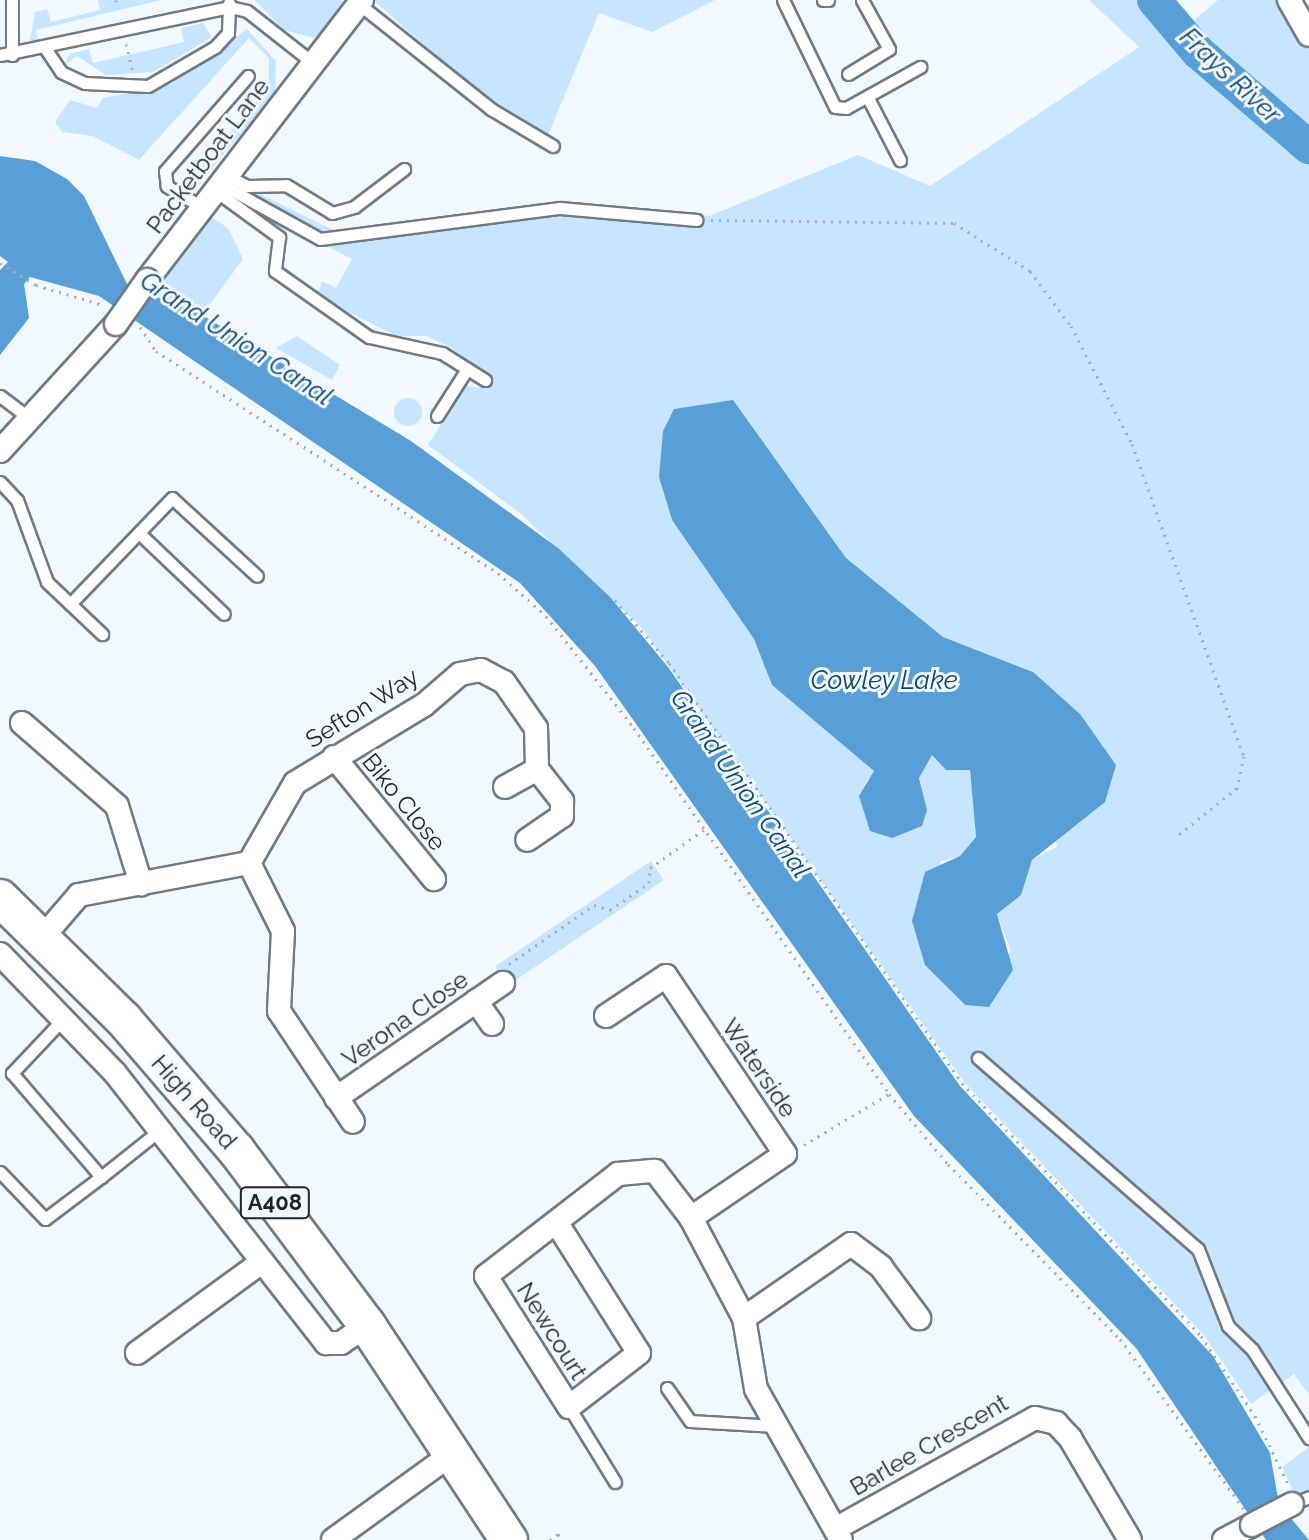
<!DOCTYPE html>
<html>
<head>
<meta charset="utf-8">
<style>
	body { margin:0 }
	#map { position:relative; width:1309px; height:1540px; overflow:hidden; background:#f1f9ff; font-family:Raleway,sans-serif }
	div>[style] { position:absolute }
	.green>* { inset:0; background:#c7e5ff; transform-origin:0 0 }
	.round { border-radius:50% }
	.water>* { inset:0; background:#589fd8 }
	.river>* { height:34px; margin:-17px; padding:0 17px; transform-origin:17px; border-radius:17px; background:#589fd8 }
	.path>* { height:3px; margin-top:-1.5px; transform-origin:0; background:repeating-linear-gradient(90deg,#a7aeb3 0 2px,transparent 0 8px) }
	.roads { filter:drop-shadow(2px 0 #707a83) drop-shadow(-2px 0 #707a83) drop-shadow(0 2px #707a83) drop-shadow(0 -2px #707a83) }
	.service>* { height:11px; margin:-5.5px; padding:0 5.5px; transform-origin:5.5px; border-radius:5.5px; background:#fff }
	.minor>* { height:22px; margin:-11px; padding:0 11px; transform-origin:11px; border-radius:11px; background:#fff }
	.primary>* { height:36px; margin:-18px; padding:0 18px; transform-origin:18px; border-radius:18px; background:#fff }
	.bridges { filter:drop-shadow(2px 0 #707a83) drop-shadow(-2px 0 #707a83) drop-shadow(0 2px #707a83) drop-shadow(0 -2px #707a83) }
	.minor-bridge>* { height:22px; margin:-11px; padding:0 11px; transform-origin:11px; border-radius:11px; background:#fff }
	span { translate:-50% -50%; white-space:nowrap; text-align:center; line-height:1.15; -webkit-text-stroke:6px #f1f9ff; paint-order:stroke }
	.shield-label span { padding:2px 6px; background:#f1f9ff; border:2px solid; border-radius:6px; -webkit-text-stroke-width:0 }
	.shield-label { font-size:22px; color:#1f2427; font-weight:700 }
	.street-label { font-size:24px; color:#1f2427 }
	.water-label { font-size:26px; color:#0e446a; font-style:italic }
</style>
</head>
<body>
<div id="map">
	<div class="green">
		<i style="clip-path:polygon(98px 0,161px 0,36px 30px,39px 43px,30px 40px,35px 12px,47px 9px,51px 22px,100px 10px)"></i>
		<i style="clip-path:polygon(254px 0,342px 0,348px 5px,314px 38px,284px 30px)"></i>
		<i style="clip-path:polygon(373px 0,715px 0,652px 32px,599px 13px,548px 135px,470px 85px)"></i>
		<i style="clip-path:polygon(evenodd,1089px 0,1153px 0,1196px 53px,1309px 149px,1309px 1395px,1294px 1374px,1251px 1404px,1203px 1334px,964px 1082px,642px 628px,521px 514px,428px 445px,465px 386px,486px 388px,493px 379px,450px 347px,426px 336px,396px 336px,317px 296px,322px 281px,336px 288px,352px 259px,247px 205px,258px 193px,337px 232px,523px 206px,709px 216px,858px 155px,930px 186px,1139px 47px,1089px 0,733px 401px,846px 558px,943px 637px,1033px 672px,1057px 847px,1031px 860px,1021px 895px,997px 914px,1011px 951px,964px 1005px,926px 965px,941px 861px,960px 856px,976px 837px,970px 770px,932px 754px,919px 778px,927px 810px,892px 838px,870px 831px,864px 785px,875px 771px,772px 685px,754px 639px,672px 520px,659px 477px,674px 409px,733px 401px)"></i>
		<i style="clip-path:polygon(1218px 0,1285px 0,1309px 42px,1309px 143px,1183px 29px)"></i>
		<i style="clip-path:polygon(203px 23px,212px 37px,153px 72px,106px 75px,77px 56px,65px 65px,69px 54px,89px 49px,93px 63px,184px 42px,181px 28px)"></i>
		<i style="clip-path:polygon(247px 29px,276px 61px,275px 93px,192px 192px,181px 190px,269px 86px,269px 58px,249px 38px,139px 160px,93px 136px,62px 132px,55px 122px,70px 100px,97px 108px,103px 98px,171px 84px)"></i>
		<i style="clip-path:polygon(208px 215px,228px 228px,243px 259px,202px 315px,148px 297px)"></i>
		<i style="clip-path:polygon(297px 336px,340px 365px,332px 380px,276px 348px)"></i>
		<i class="round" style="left:394px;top:398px;width:28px;height:28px"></i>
		<i style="left:651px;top:861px;width:23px;height:188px;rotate:56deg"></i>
		<i style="clip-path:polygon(1309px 1447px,1309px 1495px,1297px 1500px,1282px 1467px)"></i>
	</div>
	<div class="water">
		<i style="clip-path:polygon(0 156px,35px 161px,67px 179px,84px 196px,128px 286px,202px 315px,411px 441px,558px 548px,610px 597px,668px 667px,960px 1086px,1213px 1356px,1270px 1453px,1279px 1504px,1309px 1540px,1266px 1540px,1136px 1348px,914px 1116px,595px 666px,520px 583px,99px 296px,30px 277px,24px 284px,29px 318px,0 355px,0 270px,8px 262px,0 256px)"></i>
		<i style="clip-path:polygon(733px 400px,846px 558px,943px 637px,1033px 672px,1080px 714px,1116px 765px,1105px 802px,1032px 860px,1021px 895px,997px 914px,1013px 970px,989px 1007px,965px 1005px,925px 965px,912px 921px,925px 872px,960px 856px,976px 837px,970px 770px,946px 770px,932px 755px,919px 778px,927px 810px,922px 826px,892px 838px,870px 831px,859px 796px,874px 771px,772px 685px,754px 639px,672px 520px,659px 477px,663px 431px,674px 409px)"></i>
	</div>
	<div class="river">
		<i style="left:1154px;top:0;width:68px;rotate:49.8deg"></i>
		<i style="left:1198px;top:52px;width:146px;rotate:40.6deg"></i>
	</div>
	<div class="path">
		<i style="left:116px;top:0;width:8px;rotate:76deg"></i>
		<i style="left:126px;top:44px;width:29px;rotate:76deg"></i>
		<i style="left:711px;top:220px;width:243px;rotate:0.7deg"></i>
		<i style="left:954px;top:223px;width:90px;rotate:32.3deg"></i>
		<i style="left:1030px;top:271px;width:69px;rotate:53.3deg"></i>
		<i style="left:1071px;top:326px;width:133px;rotate:62.7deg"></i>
		<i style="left:1132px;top:444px;width:331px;rotate:70.3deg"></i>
		<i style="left:1244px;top:756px;width:33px;rotate:102deg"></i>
		<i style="left:1237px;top:788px;width:77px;rotate:141.3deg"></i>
		<i style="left:0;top:263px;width:42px;rotate:31.4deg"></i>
		<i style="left:36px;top:285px;width:70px;rotate:16.6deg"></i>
		<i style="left:140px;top:327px;width:29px;rotate:56deg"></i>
		<i style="left:156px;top:351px;width:408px;rotate:33deg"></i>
		<i style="left:498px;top:573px;width:64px;rotate:41.9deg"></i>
		<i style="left:546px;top:616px;width:142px;rotate:51.8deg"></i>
		<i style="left:634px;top:728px;width:446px;rotate:55.1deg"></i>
		<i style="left:889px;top:1094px;width:92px;rotate:49.9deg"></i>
		<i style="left:948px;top:1164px;width:245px;rotate:45.5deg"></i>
		<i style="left:1120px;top:1339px;width:210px;rotate:53.9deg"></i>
		<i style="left:615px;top:600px;width:83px;rotate:49.4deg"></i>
		<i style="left:669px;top:663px;width:512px;rotate:55.1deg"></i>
		<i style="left:962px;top:1083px;width:348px;rotate:46.6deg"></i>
		<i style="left:1201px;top:1336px;width:97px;rotate:56deg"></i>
		<i style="left:1255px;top:1416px;width:76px;rotate:64.1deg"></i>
		<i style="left:509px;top:964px;width:103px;rotate:-34.8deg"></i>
		<i style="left:594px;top:905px;width:17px;rotate:17deg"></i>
		<i style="left:610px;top:910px;width:47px;rotate:-34.7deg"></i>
		<i style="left:649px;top:883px;width:15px;rotate:-86deg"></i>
		<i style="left:650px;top:868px;width:69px;rotate:-35.5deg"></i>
		<i style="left:804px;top:1145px;width:99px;rotate:-31deg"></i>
		<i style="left:550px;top:1540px;width:10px;rotate:-37deg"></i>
		<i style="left:558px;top:1534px;width:7px;rotate:56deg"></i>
	</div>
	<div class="roads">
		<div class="service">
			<i style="left:783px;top:0;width:119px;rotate:64.1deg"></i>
			<i style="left:835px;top:107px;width:11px;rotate:5deg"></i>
			<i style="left:846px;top:108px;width:85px;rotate:-29deg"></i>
			<i style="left:823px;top:0;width:5px"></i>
			<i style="left:359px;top:4px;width:169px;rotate:38.5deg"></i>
			<i style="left:491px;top:109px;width:72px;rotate:30.8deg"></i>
			<i style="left:45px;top:48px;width:29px;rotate:56deg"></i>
			<i style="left:61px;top:72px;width:26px;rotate:25deg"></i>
			<i style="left:85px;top:83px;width:63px;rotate:2.7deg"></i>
			<i style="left:148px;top:86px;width:78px;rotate:-30.2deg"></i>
			<i style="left:215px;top:47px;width:19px;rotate:-47deg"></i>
			<i style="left:228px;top:33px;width:30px;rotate:-88deg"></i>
			<i style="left:0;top:55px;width:235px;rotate:-11.8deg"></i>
			<i style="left:230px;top:7px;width:17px;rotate:13deg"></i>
			<i style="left:247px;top:11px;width:84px;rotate:38.2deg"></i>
			<i style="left:12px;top:55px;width:55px;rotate:-90deg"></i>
			<i style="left:848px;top:74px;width:48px;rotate:-31.4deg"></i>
			<i style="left:889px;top:49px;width:56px;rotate:-118.9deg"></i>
			<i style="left:868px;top:98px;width:70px;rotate:62.7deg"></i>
			<i style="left:225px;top:174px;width:25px;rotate:29deg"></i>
			<i style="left:247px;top:186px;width:39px;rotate:-1deg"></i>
			<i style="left:286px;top:185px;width:54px;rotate:31.3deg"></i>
			<i style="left:332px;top:213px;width:23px;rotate:-15deg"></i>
			<i style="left:354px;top:207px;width:63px;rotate:-37.2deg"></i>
			<i style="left:219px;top:183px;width:115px;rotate:29deg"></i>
			<i style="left:320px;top:239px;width:242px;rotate:-7.4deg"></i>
			<i style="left:560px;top:208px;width:137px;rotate:5deg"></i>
			<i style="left:213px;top:189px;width:82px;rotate:36deg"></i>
			<i style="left:279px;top:237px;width:34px;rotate:97deg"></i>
			<i style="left:275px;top:271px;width:115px;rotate:35.1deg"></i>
			<i style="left:369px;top:337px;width:75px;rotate:12.4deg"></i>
			<i style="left:442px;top:353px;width:51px;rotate:32.1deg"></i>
			<i style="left:200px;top:206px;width:39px;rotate:-149deg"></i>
			<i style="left:167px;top:186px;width:15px;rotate:-98deg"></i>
			<i style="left:165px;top:171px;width:126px;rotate:-48.9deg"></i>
			<i style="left:0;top:396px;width:38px;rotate:37deg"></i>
			<i style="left:437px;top:416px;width:56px;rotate:-57.4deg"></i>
			<i style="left:0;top:482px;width:25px;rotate:47deg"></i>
			<i style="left:17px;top:500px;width:87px;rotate:69.9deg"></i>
			<i style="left:47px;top:582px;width:76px;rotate:43.4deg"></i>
			<i style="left:139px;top:533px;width:117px;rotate:43.6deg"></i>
			<i style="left:70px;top:604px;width:147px;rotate:-46.1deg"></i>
			<i style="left:172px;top:498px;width:115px;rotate:42.5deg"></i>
			<i style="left:64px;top:1018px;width:76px;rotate:133.4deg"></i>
			<i style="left:12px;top:1073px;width:137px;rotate:49.4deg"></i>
			<i style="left:101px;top:1177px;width:75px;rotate:-38.5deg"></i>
			<i style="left:978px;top:1058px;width:291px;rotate:41deg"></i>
			<i style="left:1198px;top:1249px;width:83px;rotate:68.7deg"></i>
			<i style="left:1228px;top:1326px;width:33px;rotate:44deg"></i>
			<i style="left:1252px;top:1349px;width:106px;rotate:57.4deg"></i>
			<i style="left:0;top:1172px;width:65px;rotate:46.2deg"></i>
			<i style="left:45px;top:1219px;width:70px;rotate:-36.9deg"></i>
			<i style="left:667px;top:1388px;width:40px;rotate:55.1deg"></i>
			<i style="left:690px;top:1421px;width:86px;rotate:3.3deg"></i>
			<i style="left:569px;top:1407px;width:88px;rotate:58.5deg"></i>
			<i style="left:1292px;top:1504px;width:18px;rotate:-22deg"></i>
		</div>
		<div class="minor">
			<i style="left:1289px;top:0;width:40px;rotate:60.3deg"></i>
			<i style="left:147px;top:280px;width:353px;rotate:-52.5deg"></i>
			<i style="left:0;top:451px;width:172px;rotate:-47.6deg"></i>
			<i style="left:22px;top:723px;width:126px;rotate:41.1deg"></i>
			<i style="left:117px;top:806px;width:82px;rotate:72.9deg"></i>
			<i style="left:334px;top:757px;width:158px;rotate:50.7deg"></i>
			<i style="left:505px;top:787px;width:37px;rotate:-29deg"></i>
			<i style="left:537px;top:769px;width:41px;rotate:52deg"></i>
			<i style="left:562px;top:801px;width:15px;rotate:90deg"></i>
			<i style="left:562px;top:816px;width:42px;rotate:145.6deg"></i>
			<i style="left:249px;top:863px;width:92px;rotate:-60.1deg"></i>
			<i style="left:295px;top:783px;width:151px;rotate:-31.2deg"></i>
			<i style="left:424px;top:705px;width:48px;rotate:-40.7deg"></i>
			<i style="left:460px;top:674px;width:21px;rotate:-11deg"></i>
			<i style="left:481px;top:670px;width:26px;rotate:28deg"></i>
			<i style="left:504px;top:682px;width:56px;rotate:55.2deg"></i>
			<i style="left:536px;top:728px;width:41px;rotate:88.6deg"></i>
			<i style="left:249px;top:863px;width:76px;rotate:63.4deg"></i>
			<i style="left:283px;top:931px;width:80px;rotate:92.9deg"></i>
			<i style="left:279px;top:1011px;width:133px;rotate:56.3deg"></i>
			<i style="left:41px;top:939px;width:58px;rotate:-49.2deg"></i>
			<i style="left:79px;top:895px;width:173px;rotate:-10.7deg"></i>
			<i style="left:0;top:954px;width:165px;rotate:46deg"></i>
			<i style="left:115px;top:1073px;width:343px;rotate:52deg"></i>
			<i style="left:326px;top:1343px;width:15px"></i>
			<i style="left:341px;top:1343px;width:32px;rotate:-35deg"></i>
			<i style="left:476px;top:1001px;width:28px;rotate:55deg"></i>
			<i style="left:606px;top:1016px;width:72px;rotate:-33.7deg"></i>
			<i style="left:666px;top:976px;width:214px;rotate:56.2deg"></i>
			<i style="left:785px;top:1154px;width:114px;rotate:145.8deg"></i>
			<i style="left:336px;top:1098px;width:203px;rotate:-34.6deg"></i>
			<i style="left:558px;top:1225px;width:151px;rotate:57.7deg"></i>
			<i style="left:639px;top:1353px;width:88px;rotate:142.4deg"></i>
			<i style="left:569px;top:1407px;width:155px;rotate:-122.4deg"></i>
			<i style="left:486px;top:1276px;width:167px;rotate:-37.7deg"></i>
			<i style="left:618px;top:1174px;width:37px;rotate:-5deg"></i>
			<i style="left:655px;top:1171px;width:59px;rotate:52.5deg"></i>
			<i style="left:691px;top:1218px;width:113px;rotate:62.1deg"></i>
			<i style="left:744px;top:1318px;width:72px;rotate:80.4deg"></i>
			<i style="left:756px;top:1389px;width:173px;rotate:60.6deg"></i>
			<i style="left:744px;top:1318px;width:130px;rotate:-34.7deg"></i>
			<i style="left:851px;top:1244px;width:38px;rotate:37deg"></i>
			<i style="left:881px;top:1267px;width:64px;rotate:53.3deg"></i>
			<i style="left:137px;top:1353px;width:155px;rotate:-36.1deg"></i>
			<i style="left:835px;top:1529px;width:229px;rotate:-29deg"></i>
			<i style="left:1035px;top:1418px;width:22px;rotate:13deg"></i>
			<i style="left:1056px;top:1423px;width:21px;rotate:47deg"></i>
			<i style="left:1070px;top:1438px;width:118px;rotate:59.5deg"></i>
			<i style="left:333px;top:1540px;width:147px;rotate:-35.9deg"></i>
			<i style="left:1224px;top:1540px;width:32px;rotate:-28deg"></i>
		</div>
		<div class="primary">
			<i style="left:0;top:898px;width:174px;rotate:44.5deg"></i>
			<i style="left:124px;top:1020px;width:172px;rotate:49.3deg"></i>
			<i style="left:236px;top:1150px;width:219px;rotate:53.2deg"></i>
			<i style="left:367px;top:1325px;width:258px;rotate:56.6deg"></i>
		</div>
	</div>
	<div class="bridges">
		<div class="minor-bridge">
			<i style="left:116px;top:324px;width:54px;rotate:-54.8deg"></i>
			<i style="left:1252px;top:1525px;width:45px;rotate:-27.7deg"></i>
		</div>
	</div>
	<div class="shield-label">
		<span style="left:275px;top:1203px">A408</span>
	</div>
	<div class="street-label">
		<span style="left:208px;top:156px;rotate:-53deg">Packetboat Lane</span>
		<span style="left:362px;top:708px;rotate:-32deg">Sefton Way</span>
		<span style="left:404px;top:802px;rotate:51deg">Biko Close</span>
		<span style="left:405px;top:1019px;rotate:-35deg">Verona Close</span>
		<span style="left:759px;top:1068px;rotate:56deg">Waterside</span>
		<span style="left:194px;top:1102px;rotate:49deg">High Road</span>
		<span style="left:552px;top:1331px;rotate:58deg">Newcourt</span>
		<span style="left:929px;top:1445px;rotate:-30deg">Barlee Crescent</span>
	</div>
	<div class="water-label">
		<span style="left:1230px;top:76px;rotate:43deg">Frays River</span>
		<span style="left:236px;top:339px;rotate:33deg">Grand Union Canal</span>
		<span style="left:884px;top:681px">Cowley Lake</span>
		<span style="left:740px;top:784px;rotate:55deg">Grand Union Canal</span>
	</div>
</div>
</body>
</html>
